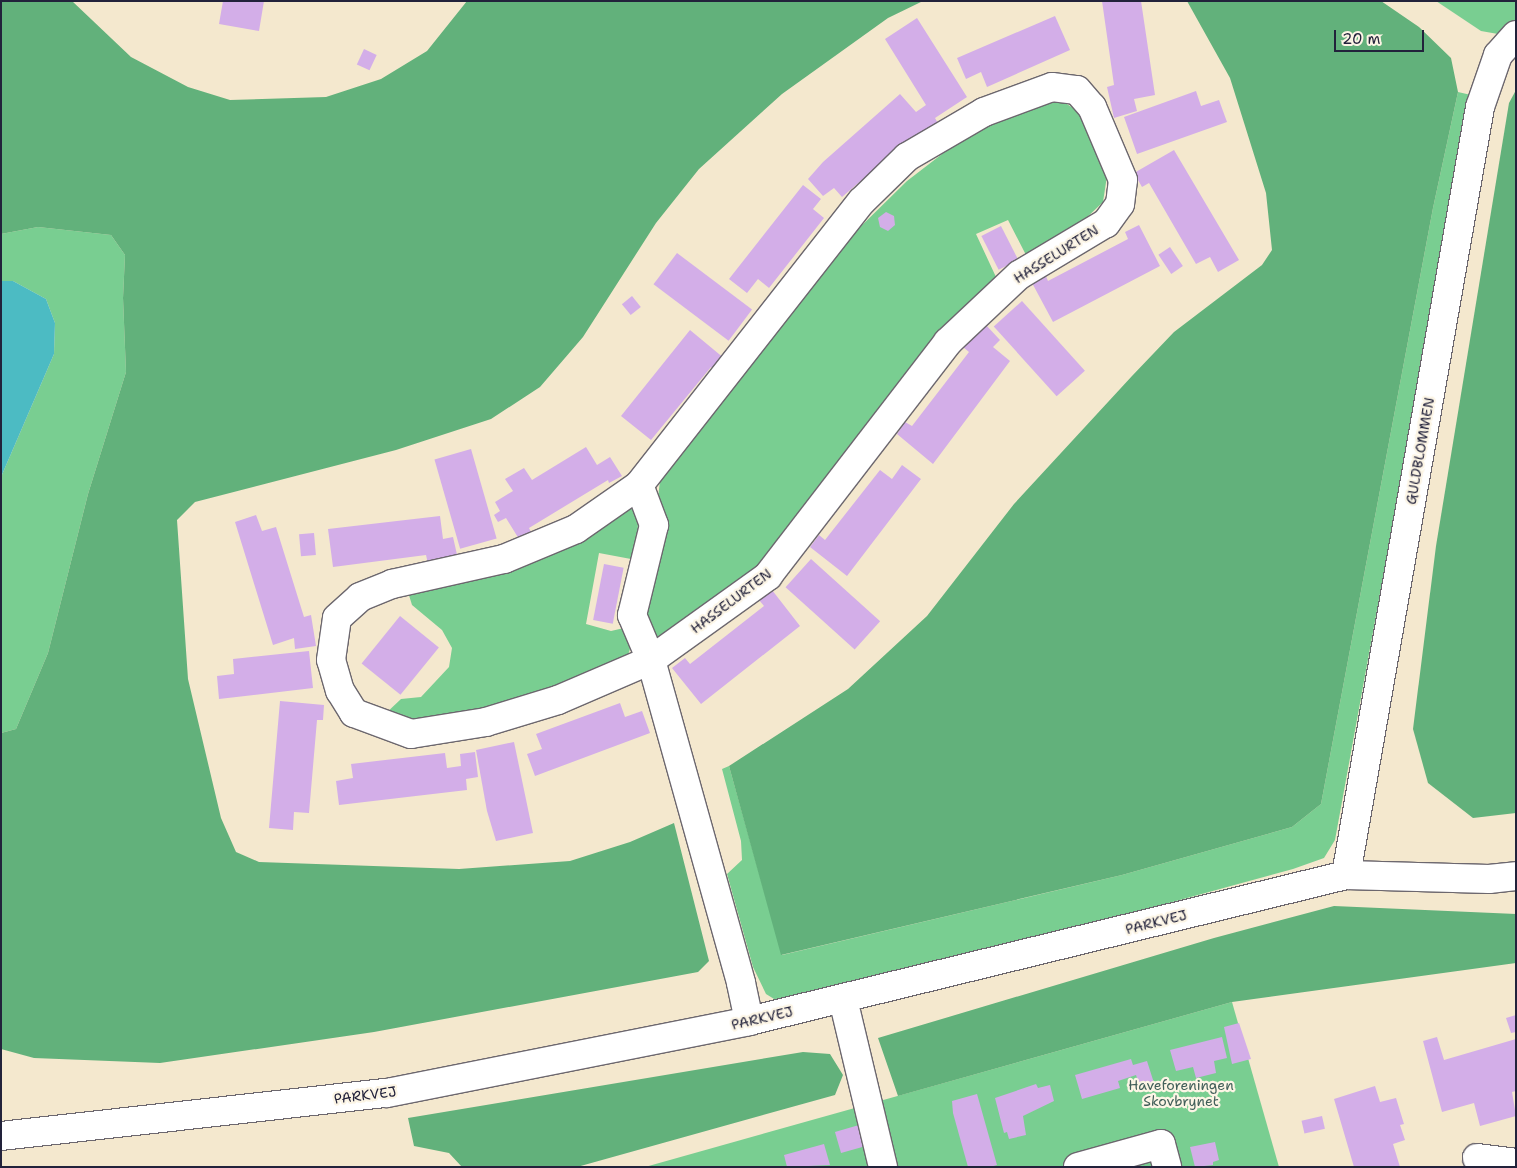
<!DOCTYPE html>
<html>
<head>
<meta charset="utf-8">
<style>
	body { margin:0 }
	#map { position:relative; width:1517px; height:1168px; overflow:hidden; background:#f4e8ce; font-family:"Shantell Sans",sans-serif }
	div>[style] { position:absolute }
	.green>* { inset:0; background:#79ce91 }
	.forest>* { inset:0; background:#62b17b }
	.water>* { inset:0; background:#4cbbc3 }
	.building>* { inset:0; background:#d3aee8; transform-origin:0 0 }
	.roads { filter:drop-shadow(1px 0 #6c676e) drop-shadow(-1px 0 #6c676e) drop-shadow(0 1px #6c676e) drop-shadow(0 -1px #6c676e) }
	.street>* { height:28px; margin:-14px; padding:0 14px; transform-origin:14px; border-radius:14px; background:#fff }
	span { translate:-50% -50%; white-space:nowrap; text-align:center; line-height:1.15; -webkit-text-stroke:4.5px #fcf5e5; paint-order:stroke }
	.street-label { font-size:14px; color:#22223b }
	.park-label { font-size:14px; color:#405e59 }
	.frame { position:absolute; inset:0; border:2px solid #22223b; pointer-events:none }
	.scale { position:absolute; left:1334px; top:30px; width:90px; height:22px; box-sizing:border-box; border:2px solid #22223b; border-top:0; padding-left:6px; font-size:15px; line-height:18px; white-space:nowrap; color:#22223b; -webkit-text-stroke:4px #fcf5e5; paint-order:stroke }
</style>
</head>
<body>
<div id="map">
	<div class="green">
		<i style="clip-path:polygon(1436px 1px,1516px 1px,1516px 22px,1498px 34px,1481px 31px)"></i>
		<i style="clip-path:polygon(1458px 92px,1471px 95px,1335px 840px,1324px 858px,1293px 869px,894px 978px,779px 1002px,766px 994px,753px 967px,727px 874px,742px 860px,741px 841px,722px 769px,729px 766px,782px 955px,1122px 875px,1292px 827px,1321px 804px,1433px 208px)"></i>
		<i style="clip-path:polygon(1045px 101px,1062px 101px,1081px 113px,1107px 176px,1103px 202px,1081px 223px,1026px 255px,1008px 220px,976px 234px,996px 277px,940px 334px,760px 564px,718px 601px,655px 638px,644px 614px,660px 481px,671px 464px,849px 238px,907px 181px,959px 141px,995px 119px)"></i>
		<i style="clip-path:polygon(38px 227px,111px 235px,125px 255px,123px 298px,126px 372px,88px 494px,48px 653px,16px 729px,1px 733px,1px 477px,54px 354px,55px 323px,46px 299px,13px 281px,1px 281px,1px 234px)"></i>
		<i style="clip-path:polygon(631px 506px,639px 510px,637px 539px,631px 559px,599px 553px,586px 624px,611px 631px,624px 628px,630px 649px,626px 661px,544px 697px,435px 720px,400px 720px,383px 716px,401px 699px,421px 697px,449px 667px,452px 648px,442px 630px,412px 605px,408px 592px)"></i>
		<i style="clip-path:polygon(1232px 1002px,1279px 1167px,645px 1167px)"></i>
	</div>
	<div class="forest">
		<i style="clip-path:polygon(1px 1px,72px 1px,131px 57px,188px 87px,230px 100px,326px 97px,381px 79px,427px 51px,467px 1px,923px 1px,888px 18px,782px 94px,699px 169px,656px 223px,583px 337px,540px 387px,491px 419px,396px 450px,195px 502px,177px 520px,188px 679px,221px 818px,236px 852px,259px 862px,459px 869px,570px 861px,630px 842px,674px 823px,709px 961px,698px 972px,374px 1032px,160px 1063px,34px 1058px,1px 1049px,1px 733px,16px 729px,48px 653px,88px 494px,126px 372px,123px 298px,125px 255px,111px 235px,38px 227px,1px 234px)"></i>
		<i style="clip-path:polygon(1187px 1px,1381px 1px,1419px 27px,1451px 58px,1458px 92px,1433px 208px,1321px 804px,1292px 827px,1122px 875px,781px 955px,729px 766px,848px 689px,927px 616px,1014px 504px,1132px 376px,1174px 332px,1262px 265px,1272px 250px,1266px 193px,1230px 78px)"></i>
		<i style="clip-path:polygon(1516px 90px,1516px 813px,1473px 818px,1428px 783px,1413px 729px,1436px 546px,1509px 103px)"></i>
		<i style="clip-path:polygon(1334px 906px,1516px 914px,1516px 963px,1232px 1002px,898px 1096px,878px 1038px,1214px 938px)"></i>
		<i style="clip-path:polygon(803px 1052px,830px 1054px,843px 1075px,835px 1095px,577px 1167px,462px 1167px,449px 1153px,414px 1146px,408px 1118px)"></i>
	</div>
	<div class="water">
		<i style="clip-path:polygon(1px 281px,13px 281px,46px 299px,55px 323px,54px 354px,1px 477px)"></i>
	</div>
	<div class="building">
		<i style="clip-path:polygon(223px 1px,264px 1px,259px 31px,219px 24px)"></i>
		<i style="clip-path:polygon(1102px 1px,1141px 1px,1155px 95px,1134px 99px,1137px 111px,1114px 118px,1107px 87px,1114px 85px)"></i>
		<i style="clip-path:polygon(1055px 16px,1070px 50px,987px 87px,981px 72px,966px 79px,957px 58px)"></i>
		<i style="clip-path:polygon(917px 18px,967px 97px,935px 118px,939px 125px,918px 141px,913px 136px,842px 197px,834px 188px,823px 196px,808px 179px,823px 162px,900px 94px,916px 112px,926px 105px,885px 39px)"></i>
		<i style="left:364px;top:49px;width:14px;height:17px;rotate:25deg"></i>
		<i style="clip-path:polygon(1196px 91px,1201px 106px,1219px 100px,1227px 122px,1137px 154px,1124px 117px)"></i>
		<i style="clip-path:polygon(1174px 150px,1239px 260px,1218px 272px,1210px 257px,1196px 264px,1149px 183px,1142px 187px,1134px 173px)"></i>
		<i style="clip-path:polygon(803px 185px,821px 199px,813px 209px,824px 218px,769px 288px,758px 279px,747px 293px,729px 279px)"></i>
		<i style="clip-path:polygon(886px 212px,894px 216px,895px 225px,888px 231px,880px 227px,878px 218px)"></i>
		<i style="clip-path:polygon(1139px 225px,1160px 266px,1053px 322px,1031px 281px,1045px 274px,1048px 281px,1128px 239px,1125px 232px)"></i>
		<i style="left:1001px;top:226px;width:38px;height:22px;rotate:63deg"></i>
		<i style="left:1170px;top:247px;width:23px;height:14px;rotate:56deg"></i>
		<i style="left:677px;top:253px;width:94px;height:39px;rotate:37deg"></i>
		<i style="left:632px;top:296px;width:14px;height:13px;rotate:51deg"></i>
		<i style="left:1022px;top:301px;width:94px;height:38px;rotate:48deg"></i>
		<i style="clip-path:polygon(985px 324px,1000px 340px,993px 347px,1010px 361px,933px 464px,897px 434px,905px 422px,912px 426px,969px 352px,963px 347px)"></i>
		<i style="clip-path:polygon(690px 330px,725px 359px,716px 371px,711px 367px,651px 440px,621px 416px)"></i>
		<i style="clip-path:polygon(586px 447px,597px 465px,610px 457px,622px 476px,609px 483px,608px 480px,529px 528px,531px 532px,519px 539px,506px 518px,498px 522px,494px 515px,500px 511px,495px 502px,513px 491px,505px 479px,524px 468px,532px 480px)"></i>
		<i style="left:471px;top:449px;width:93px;height:38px;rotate:74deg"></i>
		<i style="clip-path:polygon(902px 465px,921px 479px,847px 576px,810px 547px,819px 535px,825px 540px,880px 470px,892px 479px)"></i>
		<i style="clip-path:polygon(256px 515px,262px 531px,276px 527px,304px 617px,311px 615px,316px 646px,295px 649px,294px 638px,273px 645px,235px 522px)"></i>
		<i style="clip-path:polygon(440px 516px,443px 539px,453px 537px,458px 559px,428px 564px,426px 555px,333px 567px,328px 529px)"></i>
		<i style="left:314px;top:533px;width:22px;height:15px;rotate:85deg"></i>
		<i style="left:811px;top:559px;width:93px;height:38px;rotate:42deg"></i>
		<i style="left:604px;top:564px;width:20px;height:57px;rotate:11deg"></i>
		<i style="clip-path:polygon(772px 590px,800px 626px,701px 704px,672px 668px,685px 658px,690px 664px,764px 606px,759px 600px)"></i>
		<i style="left:400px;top:616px;width:50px;height:61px;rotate:39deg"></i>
		<i style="clip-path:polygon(309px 651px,313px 688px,219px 699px,217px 676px,234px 674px,233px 659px)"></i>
		<i style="clip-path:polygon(280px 701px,324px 705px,323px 720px,317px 720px,309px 813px,294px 812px,293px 830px,269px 828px)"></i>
		<i style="clip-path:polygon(620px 703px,625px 717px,642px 711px,650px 733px,535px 776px,527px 754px,542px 749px,536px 734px)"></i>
		<i style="clip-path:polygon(514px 742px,533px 833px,496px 841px,487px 811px,476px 750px)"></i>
		<i style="clip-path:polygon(475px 752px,478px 777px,466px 779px,467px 790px,339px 805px,336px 781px,353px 778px,351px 764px,445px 753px,447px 768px,461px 766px,460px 754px)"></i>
		<i style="clip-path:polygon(1516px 1015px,1516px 1032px,1511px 1033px,1506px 1018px)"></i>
		<i style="clip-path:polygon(1239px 1023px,1251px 1059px,1232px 1064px,1224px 1027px)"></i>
		<i style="clip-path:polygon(1222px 1037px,1227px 1058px,1214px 1061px,1216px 1073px,1196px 1078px,1193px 1067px,1176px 1071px,1170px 1050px)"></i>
		<i style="clip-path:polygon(1437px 1037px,1444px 1060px,1516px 1039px,1516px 1091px,1512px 1092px,1516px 1116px,1480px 1126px,1474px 1103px,1442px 1112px,1423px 1041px)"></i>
		<i style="clip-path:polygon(1131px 1059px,1133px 1065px,1147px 1061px,1154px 1083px,1140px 1087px,1136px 1075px,1118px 1081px,1120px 1088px,1082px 1099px,1075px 1075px)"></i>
		<i style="clip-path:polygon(1036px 1084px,1038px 1088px,1050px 1085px,1054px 1101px,1023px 1116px,1026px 1135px,1009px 1139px,1007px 1132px,1004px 1133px,995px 1098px)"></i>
		<i style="clip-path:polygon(1375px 1086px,1380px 1102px,1396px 1098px,1404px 1124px,1400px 1125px,1405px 1140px,1393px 1144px,1400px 1167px,1354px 1167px,1334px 1099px)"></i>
		<i style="clip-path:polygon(977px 1094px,997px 1165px,990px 1167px,968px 1167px,953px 1113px,952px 1101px)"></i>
		<i style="left:1322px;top:1116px;width:13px;height:21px;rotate:77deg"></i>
		<i style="left:859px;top:1125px;width:22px;height:25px;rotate:74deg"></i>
		<i style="clip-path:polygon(1215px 1142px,1219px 1160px,1213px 1162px,1213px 1165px,1195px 1167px,1190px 1147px)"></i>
		<i style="clip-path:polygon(824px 1144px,830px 1165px,787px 1167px,784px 1155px)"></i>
	</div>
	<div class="roads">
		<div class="street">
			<i style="left:1052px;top:87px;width:25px;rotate:7deg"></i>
			<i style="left:1077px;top:90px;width:23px;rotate:49deg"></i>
			<i style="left:1092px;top:107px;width:79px;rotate:67deg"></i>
			<i style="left:1123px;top:180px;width:24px;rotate:97deg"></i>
			<i style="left:1120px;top:204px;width:24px;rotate:126deg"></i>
			<i style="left:1106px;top:223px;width:101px;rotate:149.1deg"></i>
			<i style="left:1019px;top:275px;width:98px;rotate:136.7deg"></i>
			<i style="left:948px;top:342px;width:295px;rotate:127.6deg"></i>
			<i style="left:768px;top:576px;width:144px;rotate:144.3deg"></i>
			<i style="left:651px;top:660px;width:101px;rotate:156.7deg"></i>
			<i style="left:558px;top:700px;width:75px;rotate:163deg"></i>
			<i style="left:486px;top:722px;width:76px;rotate:170.9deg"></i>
			<i style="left:411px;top:734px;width:61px;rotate:-159.8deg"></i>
			<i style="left:354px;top:713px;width:26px;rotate:-122deg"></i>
			<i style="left:340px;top:691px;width:32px;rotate:-106deg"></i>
			<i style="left:331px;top:660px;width:42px;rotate:-81.9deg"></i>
			<i style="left:337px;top:618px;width:31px;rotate:-42deg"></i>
			<i style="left:360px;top:597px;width:35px;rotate:-22deg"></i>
			<i style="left:392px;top:584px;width:115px;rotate:-12.6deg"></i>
			<i style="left:504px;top:559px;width:78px;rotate:-22.6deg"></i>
			<i style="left:576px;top:529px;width:77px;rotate:-34.9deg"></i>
			<i style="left:639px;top:485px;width:361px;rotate:-51.9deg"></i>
			<i style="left:862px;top:201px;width:63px;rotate:-44.4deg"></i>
			<i style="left:907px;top:157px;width:89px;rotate:-30.3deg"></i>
			<i style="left:984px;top:112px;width:72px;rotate:-20.2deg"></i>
			<i style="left:639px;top:485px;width:43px;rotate:69.4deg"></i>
			<i style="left:654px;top:525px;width:93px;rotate:103.7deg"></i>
			<i style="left:632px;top:615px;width:49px;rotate:67.1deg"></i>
			<i style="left:651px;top:660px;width:335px;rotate:74.4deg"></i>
			<i style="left:741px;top:983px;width:39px;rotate:78deg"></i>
			<i style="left:1346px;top:875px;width:780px;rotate:-80.1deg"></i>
			<i style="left:1480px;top:107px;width:55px;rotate:-70.9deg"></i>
			<i style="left:1498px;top:55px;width:27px;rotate:-48deg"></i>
			<i style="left:843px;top:999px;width:173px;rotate:76.6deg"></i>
			<i style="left:1px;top:1136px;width:388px;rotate:-6.4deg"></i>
			<i style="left:387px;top:1093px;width:369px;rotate:-11.2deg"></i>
			<i style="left:749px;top:1021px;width:615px;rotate:-13.74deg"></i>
			<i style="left:1346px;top:875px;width:143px;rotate:1.6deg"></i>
			<i style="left:1489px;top:879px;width:27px;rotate:-6deg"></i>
			<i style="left:1477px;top:1158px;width:39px;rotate:7deg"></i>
			<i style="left:1078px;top:1167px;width:86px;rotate:-15.5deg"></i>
			<i style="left:1161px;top:1144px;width:24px;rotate:75deg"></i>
		</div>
	</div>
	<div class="street-label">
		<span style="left:1056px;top:254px;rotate:-32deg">HASSELURTEN</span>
		<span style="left:1420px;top:451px;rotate:-80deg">GULDBLOMMEN</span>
		<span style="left:731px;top:601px;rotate:-37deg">HASSELURTEN</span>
		<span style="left:1156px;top:922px;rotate:-14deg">PARKVEJ</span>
		<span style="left:762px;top:1018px;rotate:-13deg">PARKVEJ</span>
		<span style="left:365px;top:1095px;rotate:-7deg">PARKVEJ</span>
	</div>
	<div class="park-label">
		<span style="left:1181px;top:1093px">Haveforeningen<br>Skovbrynet</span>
	</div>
	<div class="frame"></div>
	<div class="scale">20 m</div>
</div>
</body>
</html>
